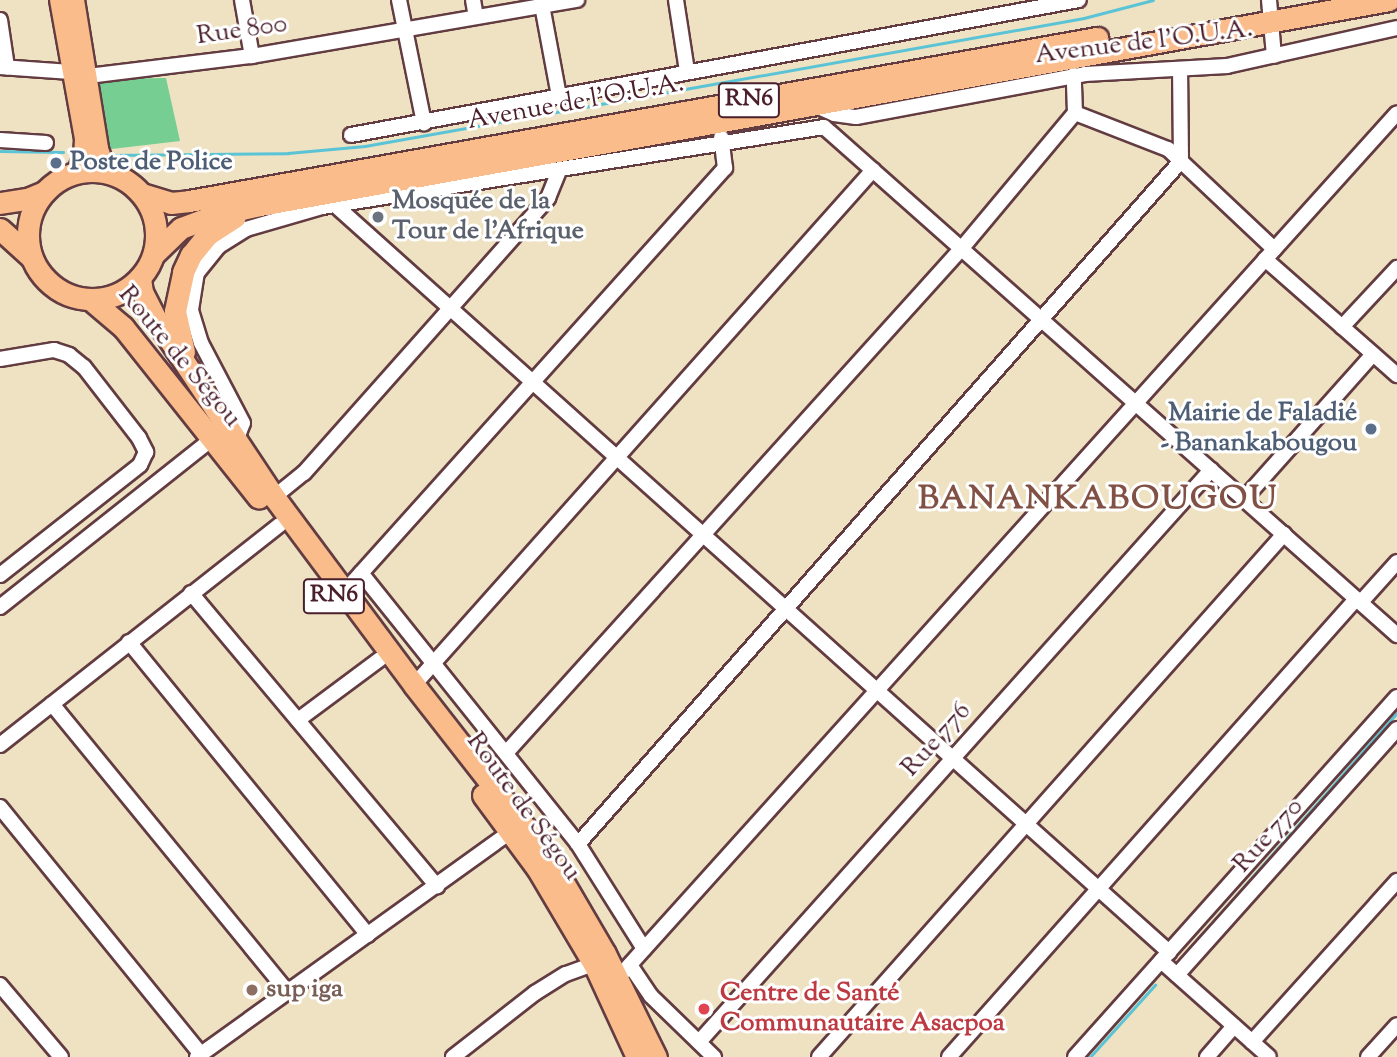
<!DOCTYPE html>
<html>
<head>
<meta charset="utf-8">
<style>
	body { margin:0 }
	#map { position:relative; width:1397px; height:1057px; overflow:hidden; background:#eee2c2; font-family:"Sorts Mill Goudy",serif }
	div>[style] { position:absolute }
	.green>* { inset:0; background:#77ce92 }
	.stream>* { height:2.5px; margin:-1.25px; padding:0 1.25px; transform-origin:1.25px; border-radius:1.25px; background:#5ac4d6 }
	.roads { filter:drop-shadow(2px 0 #633c42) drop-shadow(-2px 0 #633c42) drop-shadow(0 2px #633c42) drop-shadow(0 -2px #633c42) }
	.minor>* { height:14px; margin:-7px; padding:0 7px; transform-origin:7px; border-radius:7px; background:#fff }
	.major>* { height:18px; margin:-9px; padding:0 9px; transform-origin:9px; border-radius:9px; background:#f9bc8a }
	.highway>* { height:21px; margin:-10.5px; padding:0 10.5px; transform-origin:10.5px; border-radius:10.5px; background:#f9bc8a }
	.highway>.ring { margin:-10.5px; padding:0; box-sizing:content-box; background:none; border:21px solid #f9bc8a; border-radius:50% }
	.dots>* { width:19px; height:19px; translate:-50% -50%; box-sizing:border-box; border:4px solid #fff; border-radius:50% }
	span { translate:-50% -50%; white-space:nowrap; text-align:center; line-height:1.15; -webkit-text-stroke:6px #fff; paint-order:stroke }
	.shield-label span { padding:2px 5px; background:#fff; border:2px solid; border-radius:5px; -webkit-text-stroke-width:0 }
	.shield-label { font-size:24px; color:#4a1f2b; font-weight:700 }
	.street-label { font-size:26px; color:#4a1f2b }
	.service-label { font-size:26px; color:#4e5e75; font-weight:700 }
	.left { translate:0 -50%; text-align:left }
	.right { translate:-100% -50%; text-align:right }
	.worship-label { font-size:26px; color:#5b616d; font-weight:700 }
	.education-label { font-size:26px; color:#785e54; font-weight:700 }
	.health-label { font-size:26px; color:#be3a42; font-weight:700 }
	.district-label { font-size:33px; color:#815146; font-weight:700; letter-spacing:2px }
</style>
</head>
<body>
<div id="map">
	<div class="green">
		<i style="clip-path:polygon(166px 78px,180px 141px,103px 150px,95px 79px)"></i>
	</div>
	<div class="stream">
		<i style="left:0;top:151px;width:63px;rotate:0.9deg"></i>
		<i style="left:110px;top:155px;width:178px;rotate:-0.6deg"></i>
		<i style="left:288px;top:153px;width:77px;rotate:-5.2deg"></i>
		<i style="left:365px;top:146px;width:730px;rotate:-10.09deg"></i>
		<i style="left:1084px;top:18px;width:71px;rotate:-14.6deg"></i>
		<i style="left:1180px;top:959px;width:328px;rotate:-48.6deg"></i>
		<i style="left:1090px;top:1057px;width:97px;rotate:-47.9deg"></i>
	</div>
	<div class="roads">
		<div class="minor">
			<i style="left:242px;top:0;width:57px;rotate:79.9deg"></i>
			<i style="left:399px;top:0;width:126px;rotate:78.5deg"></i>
			<i style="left:473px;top:0;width:17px;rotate:80deg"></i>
			<i style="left:541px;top:0;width:98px;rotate:79.4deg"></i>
			<i style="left:676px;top:0;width:72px;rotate:81.2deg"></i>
			<i style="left:1269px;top:0;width:56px;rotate:84.9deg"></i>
			<i style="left:0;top:20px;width:48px;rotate:81.5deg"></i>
			<i style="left:0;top:67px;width:71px;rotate:4deg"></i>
			<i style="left:88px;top:76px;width:165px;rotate:-7deg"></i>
			<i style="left:252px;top:56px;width:330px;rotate:-9.8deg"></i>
			<i style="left:814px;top:105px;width:22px;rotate:24deg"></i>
			<i style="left:834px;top:114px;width:22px;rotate:8deg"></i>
			<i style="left:856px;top:117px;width:233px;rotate:-10.6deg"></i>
			<i style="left:1085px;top:74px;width:142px;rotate:-3.2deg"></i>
			<i style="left:1227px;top:66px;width:174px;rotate:-12.6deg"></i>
			<i style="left:1075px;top:113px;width:100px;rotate:21.2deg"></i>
			<i style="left:1168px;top:149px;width:146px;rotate:43.3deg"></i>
			<i style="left:824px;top:127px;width:766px;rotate:41.56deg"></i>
			<i style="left:351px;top:135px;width:740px;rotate:-10.51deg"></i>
			<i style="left:0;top:140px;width:46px;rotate:3.7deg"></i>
			<i style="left:335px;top:205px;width:1120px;rotate:41.85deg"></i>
			<i style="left:1265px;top:259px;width:176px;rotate:41.3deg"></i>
			<i style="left:1342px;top:327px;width:81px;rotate:-47deg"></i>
			<i style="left:0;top:359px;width:55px;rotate:-9.5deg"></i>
			<i style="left:54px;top:350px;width:16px;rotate:18deg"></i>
			<i style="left:69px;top:355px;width:19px;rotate:39deg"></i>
			<i style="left:84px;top:367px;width:90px;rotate:52.2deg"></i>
			<i style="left:139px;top:438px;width:16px;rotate:63deg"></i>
			<i style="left:146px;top:452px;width:14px;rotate:115deg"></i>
			<i style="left:140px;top:465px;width:178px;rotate:141.8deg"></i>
			<i style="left:236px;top:441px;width:19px;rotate:-69deg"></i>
			<i style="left:243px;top:423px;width:90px;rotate:-117.7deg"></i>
			<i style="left:201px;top:343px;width:34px;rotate:-107deg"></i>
			<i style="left:191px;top:310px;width:37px;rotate:-81deg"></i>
			<i style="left:197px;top:273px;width:35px;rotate:-51deg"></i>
			<i style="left:219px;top:246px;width:32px;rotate:-32deg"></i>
			<i style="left:246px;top:229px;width:79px;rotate:-16.1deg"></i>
			<i style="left:322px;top:207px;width:508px;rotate:-9.05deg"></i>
			<i style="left:274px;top:497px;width:38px;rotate:-39deg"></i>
			<i style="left:304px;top:473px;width:368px;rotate:-48.4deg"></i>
			<i style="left:548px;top:198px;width:31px;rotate:-68deg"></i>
			<i style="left:1244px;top:499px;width:194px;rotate:-48.3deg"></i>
			<i style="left:361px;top:573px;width:347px;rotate:51.3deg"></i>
			<i style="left:578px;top:844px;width:124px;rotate:57.8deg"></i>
			<i style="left:345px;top:591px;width:569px;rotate:-48.07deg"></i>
			<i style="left:725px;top:168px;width:31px;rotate:-97deg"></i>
			<i style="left:191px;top:593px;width:383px;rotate:50deg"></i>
			<i style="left:1361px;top:602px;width:54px;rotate:-48deg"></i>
			<i style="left:0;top:607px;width:270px;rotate:-38.4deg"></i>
			<i style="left:129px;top:642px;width:378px;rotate:50.8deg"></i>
			<i style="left:414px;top:685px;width:690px;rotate:-48.29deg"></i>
			<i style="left:52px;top:704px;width:372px;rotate:50.7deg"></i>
			<i style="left:298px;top:720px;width:102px;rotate:-36.6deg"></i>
			<i style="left:0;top:745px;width:356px;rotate:-38.2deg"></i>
			<i style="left:506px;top:753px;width:680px;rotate:-47.92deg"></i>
			<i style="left:962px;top:248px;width:176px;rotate:-50.1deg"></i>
			<i style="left:1075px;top:113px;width:38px;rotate:-92deg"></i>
			<i style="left:0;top:807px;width:318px;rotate:50.9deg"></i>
			<i style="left:578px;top:844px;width:911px;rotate:-48.56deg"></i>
			<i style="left:1181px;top:161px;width:91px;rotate:-90.6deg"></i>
			<i style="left:1161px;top:961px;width:144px;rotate:41.6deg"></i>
			<i style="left:630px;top:965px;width:37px;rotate:56deg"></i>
			<i style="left:651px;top:996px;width:88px;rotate:44.1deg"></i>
			<i style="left:1177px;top:975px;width:330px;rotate:-48.2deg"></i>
			<i style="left:617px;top:979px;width:1165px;rotate:-47.99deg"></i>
			<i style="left:0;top:985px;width:94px;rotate:49.7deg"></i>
			<i style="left:699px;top:1042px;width:768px;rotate:-48.17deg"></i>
			<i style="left:1252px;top:1042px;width:217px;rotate:-48deg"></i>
			<i style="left:197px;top:1057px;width:394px;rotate:-35.7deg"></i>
			<i style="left:453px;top:1057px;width:104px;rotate:-38deg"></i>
			<i style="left:535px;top:993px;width:36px;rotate:-32deg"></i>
			<i style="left:566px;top:974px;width:30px;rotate:-20deg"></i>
			<i style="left:819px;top:1057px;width:700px;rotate:-48.36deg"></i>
			<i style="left:949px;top:1057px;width:613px;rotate:-48.37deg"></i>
			<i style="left:1075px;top:1057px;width:483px;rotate:-48.2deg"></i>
			<i style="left:1207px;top:1057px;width:41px;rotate:-48.9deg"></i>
			<i style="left:1368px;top:1057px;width:43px;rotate:-47.8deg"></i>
		</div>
		<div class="major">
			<i style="left:59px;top:0;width:141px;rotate:79.8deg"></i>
			<i style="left:84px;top:139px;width:17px;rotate:93deg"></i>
			<i style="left:83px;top:156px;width:18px;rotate:112deg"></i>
			<i style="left:75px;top:0;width:151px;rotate:80.8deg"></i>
			<i style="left:99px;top:149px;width:18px;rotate:71deg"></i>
			<i style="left:105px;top:166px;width:12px;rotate:42deg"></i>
		</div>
		<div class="highway">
			<i class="ring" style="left:28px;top:171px;width:107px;height:107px"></i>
			<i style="left:142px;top:194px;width:30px;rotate:17deg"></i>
			<i style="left:171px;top:203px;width:18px;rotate:-6deg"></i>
			<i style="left:189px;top:201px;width:923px;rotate:-10.18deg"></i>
			<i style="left:0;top:203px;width:30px;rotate:-9deg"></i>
			<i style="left:30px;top:198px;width:15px;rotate:-23deg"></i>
			<i style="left:0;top:229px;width:42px;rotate:42.1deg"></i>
			<i style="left:154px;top:254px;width:37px;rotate:-44deg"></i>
			<i style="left:181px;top:228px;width:40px;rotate:-20.2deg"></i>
			<i style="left:219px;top:214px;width:42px;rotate:-12.4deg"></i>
			<i style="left:260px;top:205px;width:1147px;rotate:-10.29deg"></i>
			<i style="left:140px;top:278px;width:14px;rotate:82deg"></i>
			<i style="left:142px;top:292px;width:29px;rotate:63deg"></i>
			<i style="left:155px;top:318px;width:215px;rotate:56.4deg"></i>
			<i style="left:274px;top:497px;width:234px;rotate:53.3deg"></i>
			<i style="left:414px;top:685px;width:219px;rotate:52deg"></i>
			<i style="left:549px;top:858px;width:111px;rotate:59.7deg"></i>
			<i style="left:605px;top:954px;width:115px;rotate:63.7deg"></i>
			<i style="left:91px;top:300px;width:42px;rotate:40.2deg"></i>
			<i style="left:123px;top:327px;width:218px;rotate:51.5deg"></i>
			<i style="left:184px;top:352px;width:42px;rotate:-102.4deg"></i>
			<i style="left:175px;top:311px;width:40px;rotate:-78deg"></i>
			<i style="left:183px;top:272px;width:19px;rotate:-65deg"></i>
			<i style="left:191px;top:255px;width:26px;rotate:-51deg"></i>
			<i style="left:207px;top:235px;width:33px;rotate:-33deg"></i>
			<i style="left:483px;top:795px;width:91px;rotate:53.5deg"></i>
			<i style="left:537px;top:868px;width:112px;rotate:59.3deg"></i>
			<i style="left:594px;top:964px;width:102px;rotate:65.2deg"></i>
		</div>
	</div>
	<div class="dots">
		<i style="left:56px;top:163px;background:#5c6f8a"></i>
		<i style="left:378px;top:217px;background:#6b7280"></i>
		<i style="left:1371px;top:429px;background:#5c6f8a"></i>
		<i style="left:252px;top:990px;background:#8d6e63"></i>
		<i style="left:704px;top:1009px;background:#e0444e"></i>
	</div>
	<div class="shield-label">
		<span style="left:749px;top:100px">RN6</span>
		<span style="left:334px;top:596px">RN6</span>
	</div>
	<div class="street-label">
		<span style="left:242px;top:31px;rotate:-8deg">Rue 800</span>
		<span style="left:1144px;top:43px;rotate:-7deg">Avenue de l'O.U.A.</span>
		<span style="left:576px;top:103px;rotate:-10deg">Avenue de l'O.U.A.</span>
		<span style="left:179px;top:357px;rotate:50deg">Route de Ségou</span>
		<span style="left:937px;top:740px;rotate:-48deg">Rue 776</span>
		<span style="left:523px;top:807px;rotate:54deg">Route de Ségou</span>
		<span style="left:1269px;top:836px;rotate:-48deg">Rue 770</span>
	</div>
	<div class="service-label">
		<span class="left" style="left:70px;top:163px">Poste de Police</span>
		<span class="right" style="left:1357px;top:429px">Mairie de Faladié<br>- Banankabougou</span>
	</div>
	<div class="worship-label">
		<span class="left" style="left:392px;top:217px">Mosquée de la<br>Tour de l'Afrique</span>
	</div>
	<div class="education-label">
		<span class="left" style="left:266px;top:990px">sup iga</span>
	</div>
	<div class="health-label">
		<span class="left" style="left:720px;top:1009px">Centre de Santé<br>Communautaire Asacpoa</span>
	</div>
	<div class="district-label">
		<span style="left:1098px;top:501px">BANANKABOUGOU</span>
	</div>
</div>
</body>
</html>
